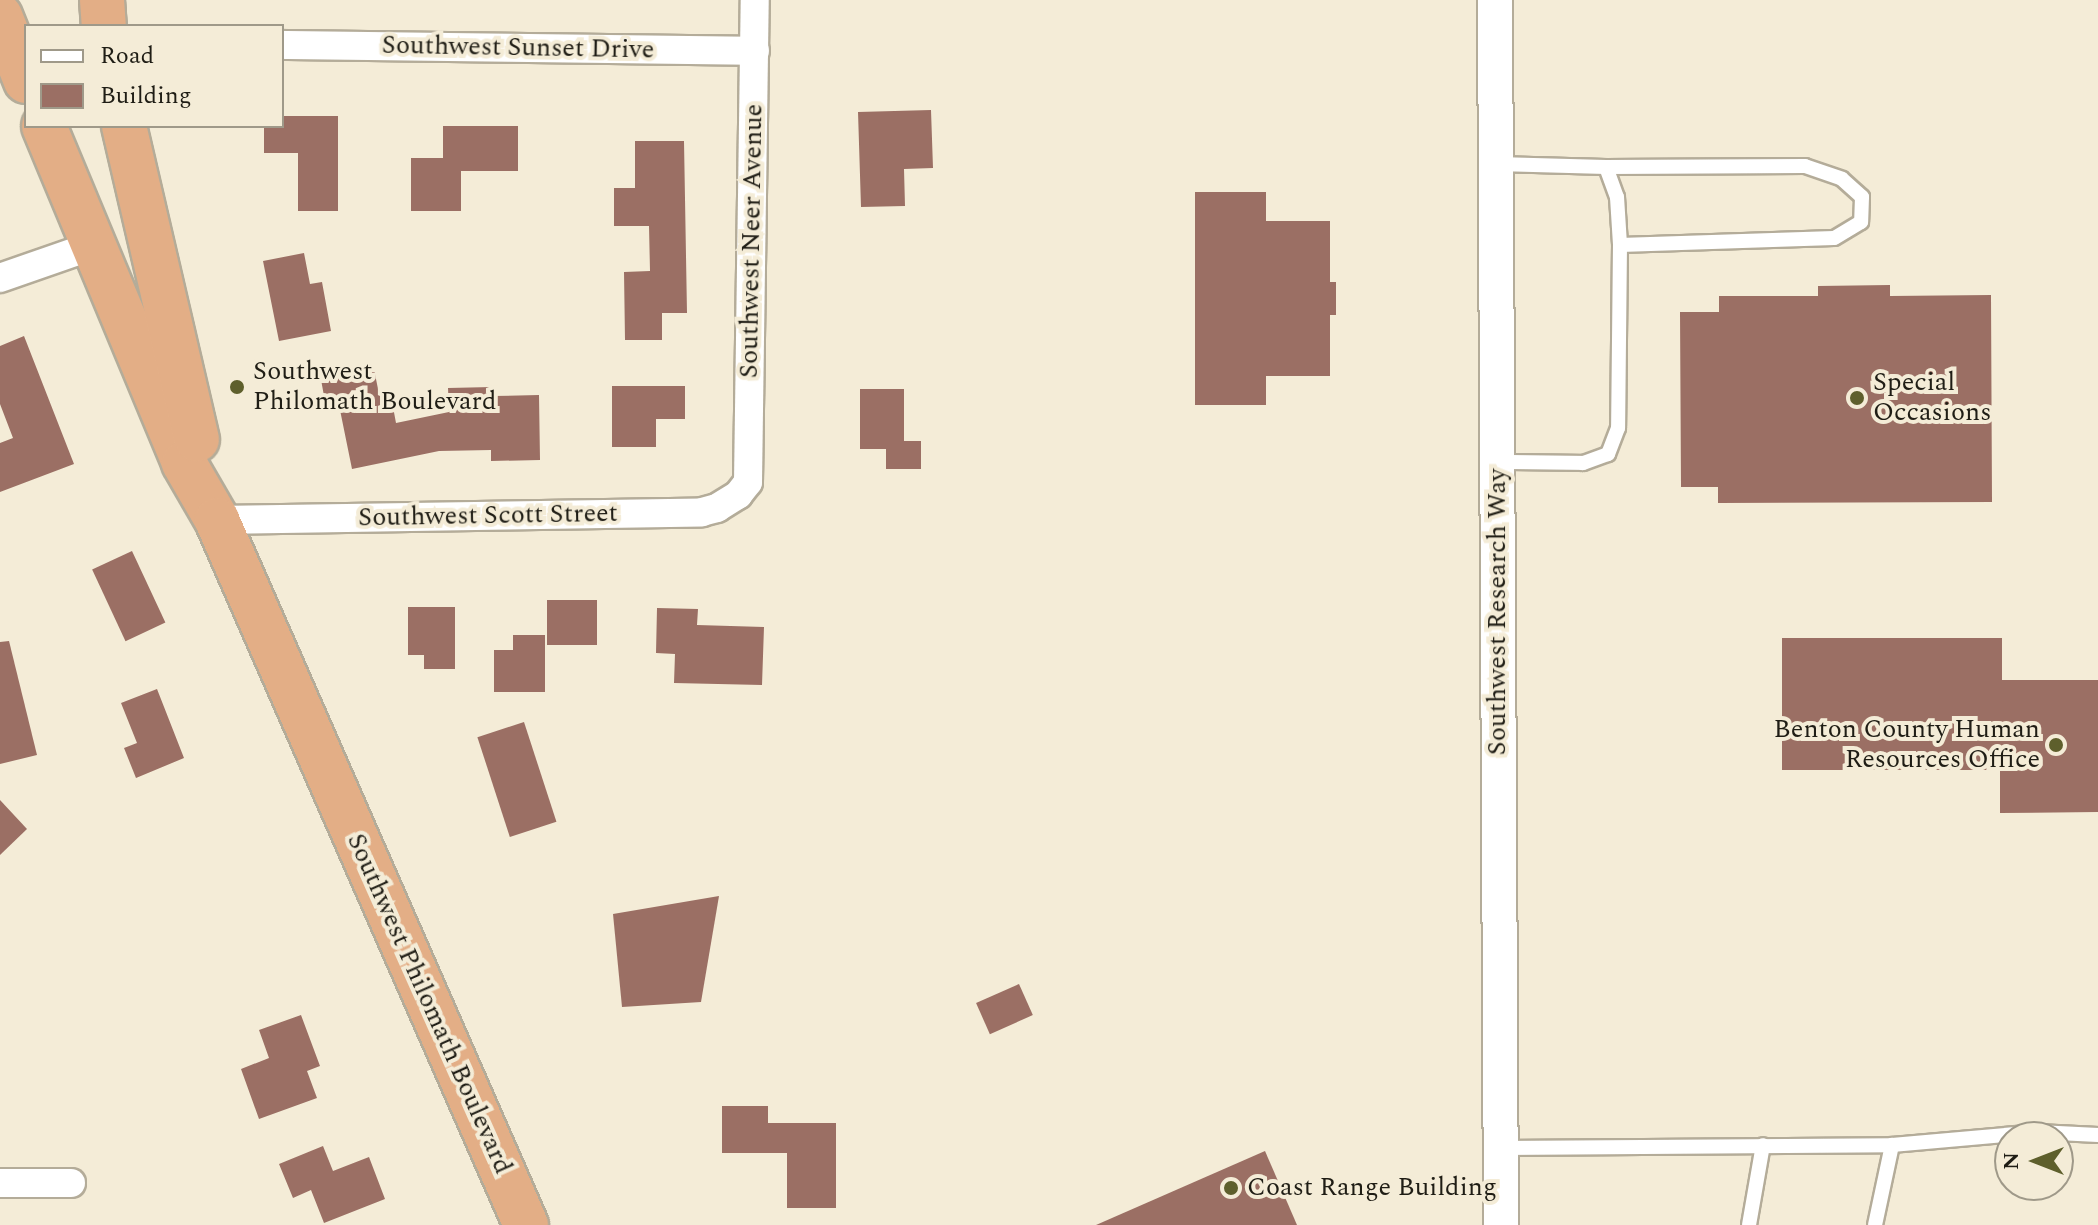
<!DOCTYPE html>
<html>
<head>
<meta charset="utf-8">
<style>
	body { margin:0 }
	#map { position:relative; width:2098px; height:1225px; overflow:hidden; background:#f4ecd7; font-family:Spectral,serif }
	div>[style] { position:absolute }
	.building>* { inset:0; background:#9b6f64; transform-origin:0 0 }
	.roads { filter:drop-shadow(2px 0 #b4ac99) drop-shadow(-2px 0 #b4ac99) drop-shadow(0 2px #b4ac99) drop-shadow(0 -2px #b4ac99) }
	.service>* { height:14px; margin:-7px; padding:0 7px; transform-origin:7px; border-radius:7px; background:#fff }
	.minor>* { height:28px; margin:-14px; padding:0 14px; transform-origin:14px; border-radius:14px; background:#fff }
	.tertiary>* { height:34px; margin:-17px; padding:0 17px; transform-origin:17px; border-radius:17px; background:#fff }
	.trunk>* { height:44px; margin:-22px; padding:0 22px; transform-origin:22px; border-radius:22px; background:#e3ae86 }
	.dots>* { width:22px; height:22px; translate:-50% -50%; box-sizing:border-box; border:4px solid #f4ecd7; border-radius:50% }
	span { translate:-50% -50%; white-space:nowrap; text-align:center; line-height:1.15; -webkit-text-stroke:8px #f4ecd7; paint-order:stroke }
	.street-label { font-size:26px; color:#1f1d15 }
	.poi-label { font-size:26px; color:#1f1d15 }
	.left { translate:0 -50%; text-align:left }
	.right { translate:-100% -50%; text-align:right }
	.legend { position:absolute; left:24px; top:24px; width:260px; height:104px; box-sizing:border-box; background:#f4ecd7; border:2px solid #9f9989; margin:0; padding:10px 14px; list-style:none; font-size:24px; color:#1f1d15 }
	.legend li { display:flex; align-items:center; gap:16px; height:40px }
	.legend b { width:40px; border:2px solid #9f9989 }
	.north { position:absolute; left:1994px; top:1121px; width:80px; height:80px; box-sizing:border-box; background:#f4ecd7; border:2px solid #9f9989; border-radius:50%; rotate:270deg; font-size:22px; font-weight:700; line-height:32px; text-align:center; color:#1f1d15 }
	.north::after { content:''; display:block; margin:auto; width:28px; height:36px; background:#5e5f2c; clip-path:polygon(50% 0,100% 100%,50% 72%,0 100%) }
</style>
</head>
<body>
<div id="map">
	<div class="building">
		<i style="clip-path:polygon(931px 110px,933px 168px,904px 169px,905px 206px,861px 207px,858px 112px)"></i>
		<i style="clip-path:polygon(282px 116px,338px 116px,338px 211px,298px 211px,298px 153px,264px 153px,264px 126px,282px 126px)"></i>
		<i style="clip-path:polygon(443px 126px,518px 126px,518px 171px,461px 171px,461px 211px,411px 211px,411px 158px,443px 158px)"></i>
		<i style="clip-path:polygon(635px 141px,684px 141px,687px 313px,662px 313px,662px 340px,625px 340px,624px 272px,650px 271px,649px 226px,614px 226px,614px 188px,635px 188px)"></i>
		<i style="clip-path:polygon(1195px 192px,1266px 192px,1266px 221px,1330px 221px,1330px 282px,1336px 282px,1336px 315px,1330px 315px,1330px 376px,1266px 376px,1266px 405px,1195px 405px)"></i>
		<i style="clip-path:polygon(304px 253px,310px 284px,322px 282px,331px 331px,279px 341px,263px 261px)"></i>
		<i style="clip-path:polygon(1890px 285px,1890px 296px,1991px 295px,1992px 502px,1718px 503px,1718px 487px,1681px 487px,1680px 312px,1719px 312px,1719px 296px,1818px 296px,1818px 286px)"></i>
		<i style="clip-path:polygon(24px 336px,74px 464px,0 492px,0 443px,13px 438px,0 404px,0 346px)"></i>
		<i style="clip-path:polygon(373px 364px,379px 394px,390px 391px,396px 423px,449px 412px,448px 388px,492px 387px,493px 396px,539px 395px,540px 460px,491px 461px,491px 450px,439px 451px,352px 469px,339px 405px,326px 407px,320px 374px)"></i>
		<i style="clip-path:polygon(612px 386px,685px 386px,685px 419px,656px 419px,656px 447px,612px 447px)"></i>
		<i style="clip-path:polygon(860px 389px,904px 389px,904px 441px,921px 441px,921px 469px,886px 469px,886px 449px,860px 449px)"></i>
		<i style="left:132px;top:551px;width:79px;height:44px;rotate:65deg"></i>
		<i style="left:547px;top:600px;width:50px;height:45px"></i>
		<i style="clip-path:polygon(408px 607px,455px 607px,455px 669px,424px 669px,424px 655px,408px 655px)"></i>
		<i style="clip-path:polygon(657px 608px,698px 609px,697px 625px,764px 627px,762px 685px,674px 683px,675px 654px,656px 653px)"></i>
		<i style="clip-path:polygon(513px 635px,545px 635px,545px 692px,494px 692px,494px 650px,513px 650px)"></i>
		<i style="clip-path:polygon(1782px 638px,2002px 638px,2002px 680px,2098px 680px,2098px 812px,2000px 813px,2000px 770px,1782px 770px)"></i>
		<i style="clip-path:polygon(9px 641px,37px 755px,0 764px,0 642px)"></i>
		<i style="clip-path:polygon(157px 689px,184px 758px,136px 778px,124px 748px,137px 743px,121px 703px)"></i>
		<i style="left:524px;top:722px;width:105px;height:49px;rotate:72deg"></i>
		<i style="clip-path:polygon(0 800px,27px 829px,0 855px)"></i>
		<i style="clip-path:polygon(719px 896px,701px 1002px,622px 1007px,613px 914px)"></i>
		<i style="left:1019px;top:984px;width:34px;height:47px;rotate:66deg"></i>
		<i style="clip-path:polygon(301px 1015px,320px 1066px,307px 1071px,317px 1098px,259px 1119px,241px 1069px,269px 1058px,259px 1030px)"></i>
		<i style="clip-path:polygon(722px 1106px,768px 1106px,768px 1123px,836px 1123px,836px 1208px,787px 1208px,787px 1153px,722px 1153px)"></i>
		<i style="clip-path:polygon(323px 1146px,333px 1171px,369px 1157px,385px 1199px,324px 1223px,311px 1190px,293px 1198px,279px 1164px)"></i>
		<i style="clip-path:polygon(1265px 1151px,1297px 1225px,1096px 1225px)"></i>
	</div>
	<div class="roads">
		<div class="service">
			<i style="left:1497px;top:164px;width:109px;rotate:1.6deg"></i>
			<i style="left:1606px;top:167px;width:32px;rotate:70deg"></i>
			<i style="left:1617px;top:197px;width:48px;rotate:86.4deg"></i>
			<i style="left:1620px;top:245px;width:183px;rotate:90.6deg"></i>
			<i style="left:1618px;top:428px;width:28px;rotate:111deg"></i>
			<i style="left:1608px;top:454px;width:27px;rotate:160deg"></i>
			<i style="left:1583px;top:463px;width:86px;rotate:-179.3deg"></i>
			<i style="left:1606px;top:167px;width:199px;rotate:-0.3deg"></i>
			<i style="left:1805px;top:166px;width:39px;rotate:19deg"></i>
			<i style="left:1842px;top:179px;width:27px;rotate:42deg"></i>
			<i style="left:1862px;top:197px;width:25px;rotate:92deg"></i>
			<i style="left:1861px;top:222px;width:31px;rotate:149deg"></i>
			<i style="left:1834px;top:238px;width:214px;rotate:178.1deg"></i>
			<i style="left:1501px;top:1148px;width:391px;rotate:-0.4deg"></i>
			<i style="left:1892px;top:1145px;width:147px;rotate:-5.1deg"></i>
			<i style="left:2038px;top:1132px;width:60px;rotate:2.9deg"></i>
			<i style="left:1749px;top:1225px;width:81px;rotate:-80.1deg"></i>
			<i style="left:1875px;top:1225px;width:82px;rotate:-78deg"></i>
		</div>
		<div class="minor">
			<i style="left:282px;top:45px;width:473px;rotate:0.7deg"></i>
			<i style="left:0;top:278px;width:97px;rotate:-19.2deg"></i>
			<i style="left:217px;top:520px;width:485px;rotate:-0.9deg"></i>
			<i style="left:702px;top:512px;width:16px;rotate:-15deg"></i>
			<i style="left:717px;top:508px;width:25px;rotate:-32deg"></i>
			<i style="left:738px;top:495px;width:16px;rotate:-52deg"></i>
			<i style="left:748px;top:482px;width:482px;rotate:-89.2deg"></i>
			<i style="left:0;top:1183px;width:71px"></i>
		</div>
		<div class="tertiary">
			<i style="left:1495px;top:0;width:1225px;rotate:89.72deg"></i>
		</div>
		<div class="trunk">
			<i style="left:102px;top:0;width:26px;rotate:86deg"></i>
			<i style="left:0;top:16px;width:70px;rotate:68.2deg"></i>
			<i style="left:44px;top:126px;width:365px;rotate:67.4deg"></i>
			<i style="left:184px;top:463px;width:66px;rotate:59.9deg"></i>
			<i style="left:217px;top:520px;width:770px;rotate:66.33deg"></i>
			<i style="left:124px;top:126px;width:322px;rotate:76.9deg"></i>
		</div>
	</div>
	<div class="dots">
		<i style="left:237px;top:387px;background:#5e5f2c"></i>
		<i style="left:1857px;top:398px;background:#5e5f2c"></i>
		<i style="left:2056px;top:745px;background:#5e5f2c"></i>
		<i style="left:1231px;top:1188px;background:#5e5f2c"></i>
	</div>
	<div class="street-label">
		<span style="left:518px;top:48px;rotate:1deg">Southwest Sunset Drive</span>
		<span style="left:752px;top:241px;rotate:-89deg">Southwest Neer Avenue</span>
		<span style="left:488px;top:516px;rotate:-1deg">Southwest Scott Street</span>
		<span style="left:1498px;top:612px;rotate:-90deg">Southwest Research Way</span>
		<span style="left:429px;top:1004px;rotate:66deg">Southwest Philomath Boulevard</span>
	</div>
	<div class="poi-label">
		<span class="left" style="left:253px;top:387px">Southwest<br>Philomath Boulevard</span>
		<span class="left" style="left:1873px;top:398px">Special<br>Occasions</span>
		<span class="right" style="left:2040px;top:745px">Benton County Human<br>Resources Office</span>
		<span class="left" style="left:1247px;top:1188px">Coast Range Building</span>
	</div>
	<ul class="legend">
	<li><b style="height:10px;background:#fff"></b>Road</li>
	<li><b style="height:22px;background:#9b6f64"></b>Building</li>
	</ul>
	<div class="north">N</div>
</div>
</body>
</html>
